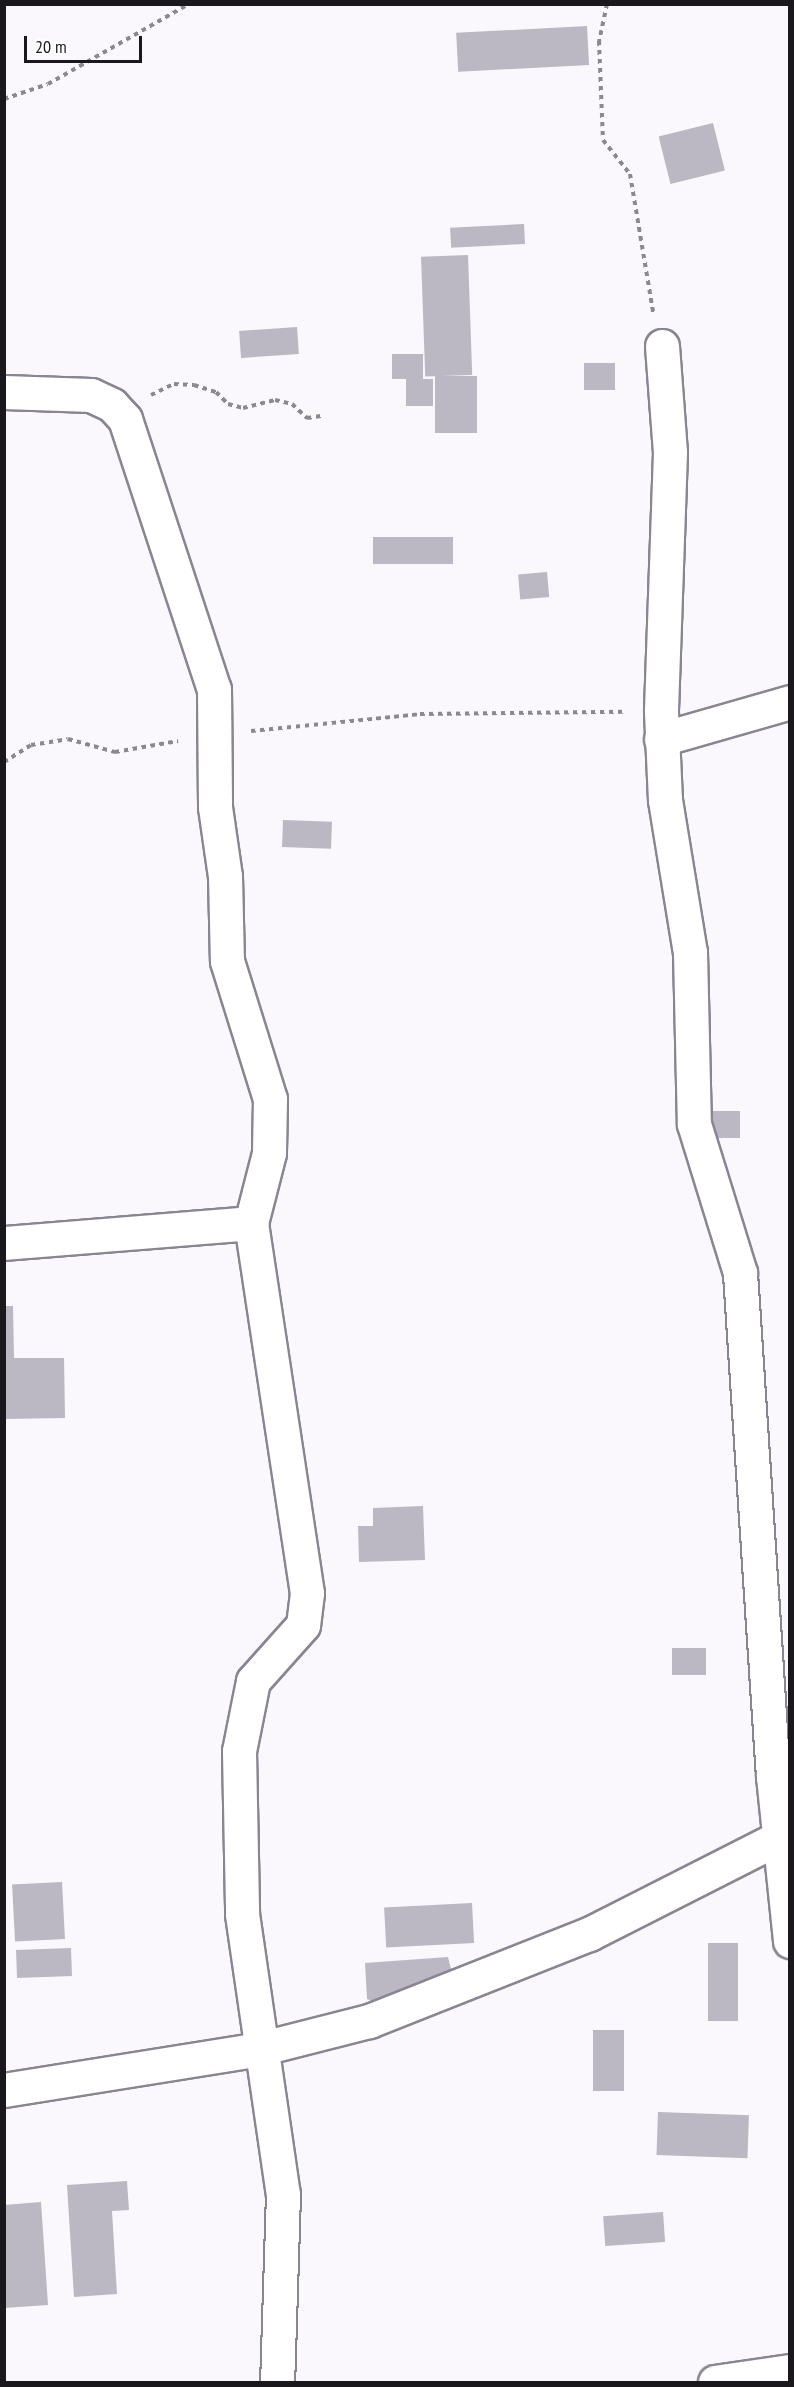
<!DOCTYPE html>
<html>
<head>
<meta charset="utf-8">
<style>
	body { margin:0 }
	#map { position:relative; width:794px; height:2387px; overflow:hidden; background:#faf8fd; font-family:"PT Sans Narrow",sans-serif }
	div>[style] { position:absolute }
	.building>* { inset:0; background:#bbb7c3; transform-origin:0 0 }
	.path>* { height:4px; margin-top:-2px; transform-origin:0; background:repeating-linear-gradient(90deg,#8b898e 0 4.5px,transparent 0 9px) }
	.roads { filter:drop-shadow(2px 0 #898591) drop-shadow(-2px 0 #898591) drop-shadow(0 2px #898591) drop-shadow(0 -2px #898591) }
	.minor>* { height:33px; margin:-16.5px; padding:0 16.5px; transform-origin:16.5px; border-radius:16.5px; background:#fff }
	span { translate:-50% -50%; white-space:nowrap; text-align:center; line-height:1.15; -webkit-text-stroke:5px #fff; paint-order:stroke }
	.frame { position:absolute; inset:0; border:6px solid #1a181d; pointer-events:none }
	.scale { position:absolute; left:24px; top:36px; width:118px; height:27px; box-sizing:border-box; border:3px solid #1a181d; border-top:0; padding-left:8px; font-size:18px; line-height:21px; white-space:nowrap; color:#1a181d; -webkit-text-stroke:4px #fff; paint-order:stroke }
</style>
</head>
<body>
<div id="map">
	<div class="building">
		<i style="left:587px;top:26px;width:39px;height:131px;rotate:87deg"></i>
		<i style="left:713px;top:123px;width:49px;height:56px;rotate:76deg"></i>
		<i style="left:524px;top:224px;width:20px;height:74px;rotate:87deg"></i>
		<i style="left:468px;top:255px;width:120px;height:47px;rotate:88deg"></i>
		<i style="left:297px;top:327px;width:27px;height:58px;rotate:86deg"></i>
		<i style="clip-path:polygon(392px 354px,423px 354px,423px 379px,433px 379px,433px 406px,406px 406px,406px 379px,392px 379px)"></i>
		<i style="left:584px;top:363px;width:31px;height:27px"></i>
		<i style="left:477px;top:376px;width:57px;height:42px;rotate:90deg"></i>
		<i style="left:453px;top:537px;width:27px;height:80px;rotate:90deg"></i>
		<i style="left:547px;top:572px;width:25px;height:29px;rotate:85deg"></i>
		<i style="left:283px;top:820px;width:49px;height:27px;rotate:2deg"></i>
		<i style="left:708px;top:1111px;width:32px;height:27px"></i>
		<i style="clip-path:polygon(4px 1306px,13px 1306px,14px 1358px,64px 1358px,65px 1418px,4px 1419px)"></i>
		<i style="clip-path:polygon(423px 1506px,425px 1560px,359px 1562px,358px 1526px,373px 1526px,373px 1508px)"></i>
		<i style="left:672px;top:1648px;width:34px;height:27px"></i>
		<i style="left:62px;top:1882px;width:57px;height:50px;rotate:87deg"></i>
		<i style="left:472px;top:1903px;width:40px;height:88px;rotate:87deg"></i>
		<i style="left:708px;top:1943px;width:30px;height:78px"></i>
		<i style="left:71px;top:1948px;width:28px;height:55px;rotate:88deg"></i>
		<i style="clip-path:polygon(448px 1957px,451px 1969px,377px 2003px,367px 1999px,365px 1963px)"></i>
		<i style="left:593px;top:2030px;width:31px;height:61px"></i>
		<i style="left:658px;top:2112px;width:91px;height:43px;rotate:2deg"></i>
		<i style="clip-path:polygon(127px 2181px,129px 2210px,112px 2211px,117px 2294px,74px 2297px,67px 2185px)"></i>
		<i style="clip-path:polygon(41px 2202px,48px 2305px,4px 2308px,4px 2205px)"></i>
		<i style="left:663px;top:2212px;width:30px;height:60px;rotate:86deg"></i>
	</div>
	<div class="path">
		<i style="left:607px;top:4px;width:38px;rotate:102deg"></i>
		<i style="left:599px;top:41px;width:99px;rotate:87.7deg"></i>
		<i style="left:603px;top:140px;width:43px;rotate:51.5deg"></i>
		<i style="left:630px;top:174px;width:140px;rotate:80.5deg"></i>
		<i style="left:4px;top:99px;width:46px;rotate:-18.8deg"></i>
		<i style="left:48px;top:84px;width:162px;rotate:-29.6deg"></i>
		<i style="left:151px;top:395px;width:25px;rotate:-26deg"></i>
		<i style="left:174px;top:384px;width:20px;rotate:3deg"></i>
		<i style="left:194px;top:385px;width:23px;rotate:18deg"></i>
		<i style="left:216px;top:392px;width:17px;rotate:45deg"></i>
		<i style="left:228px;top:404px;width:16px;rotate:15deg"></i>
		<i style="left:243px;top:408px;width:33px;rotate:-14deg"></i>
		<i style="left:275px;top:400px;width:17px;rotate:13deg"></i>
		<i style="left:292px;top:404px;width:21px;rotate:43deg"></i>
		<i style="left:307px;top:418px;width:14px;rotate:-8deg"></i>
		<i style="left:251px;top:731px;width:170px;rotate:-5.7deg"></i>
		<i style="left:420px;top:714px;width:204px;rotate:-0.6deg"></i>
		<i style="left:4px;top:762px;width:32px;rotate:-32deg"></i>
		<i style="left:31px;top:745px;width:37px;rotate:-9deg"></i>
		<i style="left:68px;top:739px;width:49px;rotate:15.5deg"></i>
		<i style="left:115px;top:752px;width:64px;rotate:-9.9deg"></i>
	</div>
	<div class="roads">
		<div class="minor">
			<i style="left:662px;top:346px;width:106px;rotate:85.7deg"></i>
			<i style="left:670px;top:452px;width:260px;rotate:92deg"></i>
			<i style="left:661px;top:712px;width:88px;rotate:87.4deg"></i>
			<i style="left:665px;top:800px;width:154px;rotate:80.7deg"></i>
			<i style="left:690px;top:952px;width:172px;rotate:88.7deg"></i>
			<i style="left:694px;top:1124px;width:156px;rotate:72.8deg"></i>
			<i style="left:740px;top:1273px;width:504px;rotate:86.25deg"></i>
			<i style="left:773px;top:1776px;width:166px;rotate:84.1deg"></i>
			<i style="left:4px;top:392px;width:87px;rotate:2deg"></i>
			<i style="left:91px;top:395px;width:23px;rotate:25deg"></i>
			<i style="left:112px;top:405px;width:19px;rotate:47deg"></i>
			<i style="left:125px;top:419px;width:284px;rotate:71.8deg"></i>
			<i style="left:214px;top:689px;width:118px;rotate:89.5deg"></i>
			<i style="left:215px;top:807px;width:70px;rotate:81.8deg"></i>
			<i style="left:225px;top:876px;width:85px;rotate:88.7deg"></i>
			<i style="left:227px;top:961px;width:145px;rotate:72.7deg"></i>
			<i style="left:270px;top:1099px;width:54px;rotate:91.1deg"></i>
			<i style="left:269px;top:1153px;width:72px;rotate:104.4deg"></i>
			<i style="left:251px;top:1223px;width:374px;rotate:81.4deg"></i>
			<i style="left:307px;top:1593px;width:32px;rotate:97deg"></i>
			<i style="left:303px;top:1625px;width:75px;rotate:131.8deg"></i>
			<i style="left:253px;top:1681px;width:71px;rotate:101.3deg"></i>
			<i style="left:239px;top:1751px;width:163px;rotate:88.9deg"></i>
			<i style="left:242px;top:1914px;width:283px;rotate:81.7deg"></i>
			<i style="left:283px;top:2194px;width:188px;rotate:91.8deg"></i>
			<i style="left:661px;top:739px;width:134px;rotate:-16deg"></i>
			<i style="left:4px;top:1243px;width:248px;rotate:-4.6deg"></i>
			<i style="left:4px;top:2090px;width:258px;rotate:-9.1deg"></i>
			<i style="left:259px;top:2049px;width:114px;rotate:-14.3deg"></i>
			<i style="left:369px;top:2021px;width:237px;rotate:-21.6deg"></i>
			<i style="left:589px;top:1934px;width:225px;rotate:-26.9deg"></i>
			<i style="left:715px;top:2382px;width:76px;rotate:-8.3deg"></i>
		</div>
	</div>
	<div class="frame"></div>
	<div class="scale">20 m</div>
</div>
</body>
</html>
